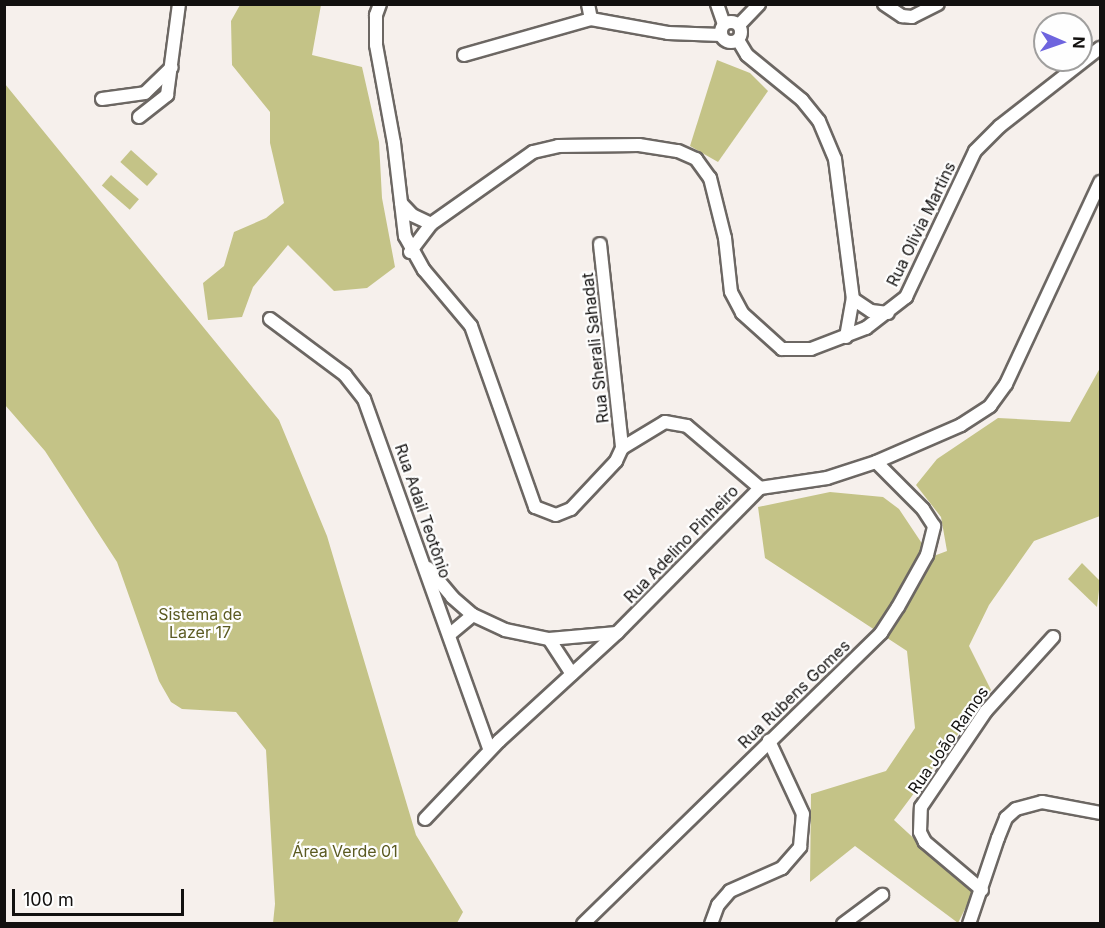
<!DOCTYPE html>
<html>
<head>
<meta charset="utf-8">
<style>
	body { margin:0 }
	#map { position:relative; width:1105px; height:928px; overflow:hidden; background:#f6f0ec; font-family:Inter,sans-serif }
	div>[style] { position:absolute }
	.green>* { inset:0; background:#c4c387; transform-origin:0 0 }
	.roads { filter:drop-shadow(2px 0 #6c6763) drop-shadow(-2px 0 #6c6763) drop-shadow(0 2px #6c6763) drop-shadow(0 -2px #6c6763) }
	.minor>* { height:12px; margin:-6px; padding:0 6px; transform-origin:6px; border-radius:6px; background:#fff }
	.minor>.ring { margin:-6px; padding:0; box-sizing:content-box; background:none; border:12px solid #fff; border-radius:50% }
	span { translate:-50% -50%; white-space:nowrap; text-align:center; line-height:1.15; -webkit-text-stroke:4.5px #fefefe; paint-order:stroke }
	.street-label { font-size:16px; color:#12100f }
	.park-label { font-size:16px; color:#5b5a21 }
	.frame { position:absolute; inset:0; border:6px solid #12100f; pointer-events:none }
	.north { position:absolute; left:1033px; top:12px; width:60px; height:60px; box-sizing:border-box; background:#fefefe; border:2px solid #a09f9e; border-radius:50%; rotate:92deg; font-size:16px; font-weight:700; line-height:24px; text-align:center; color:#12100f }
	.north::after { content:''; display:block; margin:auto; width:21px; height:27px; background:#6e64de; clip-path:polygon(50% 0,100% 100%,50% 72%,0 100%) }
	.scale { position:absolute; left:12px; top:889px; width:172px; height:27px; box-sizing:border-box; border:3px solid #12100f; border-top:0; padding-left:8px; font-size:18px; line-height:21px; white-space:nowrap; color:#12100f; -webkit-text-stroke:4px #fefefe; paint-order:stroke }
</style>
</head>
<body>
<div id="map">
	<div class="green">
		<i style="clip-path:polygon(240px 5px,321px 5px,312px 55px,362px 67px,379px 142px,382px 198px,395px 267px,367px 288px,334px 291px,288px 245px,253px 287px,242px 317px,208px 320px,203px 283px,224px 266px,234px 232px,266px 218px,284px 203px,270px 143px,270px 112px,232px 65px,231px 21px)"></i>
		<i style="clip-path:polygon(717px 60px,750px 73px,768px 91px,718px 162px,690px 146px)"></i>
		<i style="clip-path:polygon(5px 84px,279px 420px,327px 536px,416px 835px,463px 912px,457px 923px,273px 923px,275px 904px,266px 750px,236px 712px,182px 709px,171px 702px,159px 681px,117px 562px,45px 451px,5px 405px)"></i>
		<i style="left:131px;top:150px;width:36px;height:16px;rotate:42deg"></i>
		<i style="left:111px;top:175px;width:37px;height:14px;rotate:41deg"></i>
		<i style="clip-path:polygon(1100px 368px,1100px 516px,1034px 541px,989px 605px,969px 646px,991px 690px,894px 820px,973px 893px,958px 923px,855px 846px,810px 882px,811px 794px,886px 771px,915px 728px,907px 651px,765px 558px,758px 507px,830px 492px,883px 497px,899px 509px,931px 557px,947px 551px,941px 517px,916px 485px,937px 459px,998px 418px,1070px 422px)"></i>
		<i style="clip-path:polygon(1082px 563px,1100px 581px,1097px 607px,1068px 579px)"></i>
	</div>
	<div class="roads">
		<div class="minor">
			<i style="left:380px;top:4px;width:12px;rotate:110deg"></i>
			<i style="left:376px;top:15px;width:30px;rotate:90deg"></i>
			<i style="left:376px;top:45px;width:100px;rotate:79.6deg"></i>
			<i style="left:394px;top:143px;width:94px;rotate:83.3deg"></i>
			<i style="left:405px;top:236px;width:39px;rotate:61deg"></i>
			<i style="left:424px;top:270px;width:73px;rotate:50deg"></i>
			<i style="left:471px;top:326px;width:192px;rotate:70.5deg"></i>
			<i style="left:535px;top:507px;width:22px;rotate:21deg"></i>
			<i style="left:556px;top:515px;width:16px;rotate:-22deg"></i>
			<i style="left:571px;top:509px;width:66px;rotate:-46.8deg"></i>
			<i style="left:616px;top:461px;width:14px;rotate:-65deg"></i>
			<i style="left:622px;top:448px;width:50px;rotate:-31.2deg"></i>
			<i style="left:665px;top:422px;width:22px;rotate:10deg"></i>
			<i style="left:687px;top:426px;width:96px;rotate:40.3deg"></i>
			<i style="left:588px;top:4px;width:15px;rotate:79deg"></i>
			<i style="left:717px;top:4px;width:21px;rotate:71deg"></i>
			<i style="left:884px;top:4px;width:22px;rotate:34deg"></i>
			<i style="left:902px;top:16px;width:10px;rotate:6deg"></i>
			<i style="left:912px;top:17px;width:29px;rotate:-27deg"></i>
			<i class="ring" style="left:721px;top:22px;width:8px;height:8px"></i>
			<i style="left:739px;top:25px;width:29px;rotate:-46deg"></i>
			<i style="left:738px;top:40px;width:17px;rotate:59deg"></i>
			<i style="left:747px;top:55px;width:71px;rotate:39.3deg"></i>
			<i style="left:802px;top:100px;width:27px;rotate:51deg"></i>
			<i style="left:819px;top:121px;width:41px;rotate:67.2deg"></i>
			<i style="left:835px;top:159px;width:141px;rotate:82.7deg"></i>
			<i style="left:853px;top:299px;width:22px;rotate:34deg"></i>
			<i style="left:871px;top:311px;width:17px;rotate:7deg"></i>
			<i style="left:464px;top:55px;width:132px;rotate:-15.8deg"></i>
			<i style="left:591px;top:19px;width:78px;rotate:10.3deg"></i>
			<i style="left:668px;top:33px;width:53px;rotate:2.2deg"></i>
			<i style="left:102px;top:99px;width:43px;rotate:-7.9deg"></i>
			<i style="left:145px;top:93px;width:37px;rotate:-44deg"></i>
			<i style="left:139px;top:117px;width:36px;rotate:-38deg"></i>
			<i style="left:167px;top:95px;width:92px;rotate:-82.5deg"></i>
			<i style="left:401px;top:203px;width:16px;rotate:47deg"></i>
			<i style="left:412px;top:215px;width:21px;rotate:25deg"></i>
			<i style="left:600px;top:244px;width:205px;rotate:83.8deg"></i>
			<i style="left:410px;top:252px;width:35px;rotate:-53deg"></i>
			<i style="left:431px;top:224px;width:125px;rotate:-35.2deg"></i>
			<i style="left:533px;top:152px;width:26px;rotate:-13deg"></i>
			<i style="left:558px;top:146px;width:81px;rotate:-0.7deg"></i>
			<i style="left:639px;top:145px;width:39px;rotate:9deg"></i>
			<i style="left:678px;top:151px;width:20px;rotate:24deg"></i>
			<i style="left:696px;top:159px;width:24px;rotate:54deg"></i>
			<i style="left:710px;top:178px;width:62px;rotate:76deg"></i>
			<i style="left:725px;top:238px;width:54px;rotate:83.7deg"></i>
			<i style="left:731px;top:292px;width:24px;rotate:62deg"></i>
			<i style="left:742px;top:313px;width:54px;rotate:42deg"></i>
			<i style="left:782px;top:349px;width:29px"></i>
			<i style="left:811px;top:349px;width:59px;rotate:-20.9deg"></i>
			<i style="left:866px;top:328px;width:51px;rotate:-37.8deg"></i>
			<i style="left:906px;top:297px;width:161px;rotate:-64.7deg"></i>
			<i style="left:975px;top:151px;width:35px;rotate:-45deg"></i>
			<i style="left:1000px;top:126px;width:127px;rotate:-38deg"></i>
			<i style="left:270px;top:319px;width:94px;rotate:36.7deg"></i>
			<i style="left:345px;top:375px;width:31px;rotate:52deg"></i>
			<i style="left:364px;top:399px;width:373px;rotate:70.3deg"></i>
			<i style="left:846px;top:337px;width:39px;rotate:-80deg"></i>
			<i style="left:428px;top:568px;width:38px;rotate:50deg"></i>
			<i style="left:452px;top:597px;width:28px;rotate:41deg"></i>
			<i style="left:473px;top:615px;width:35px;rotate:25deg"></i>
			<i style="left:505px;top:630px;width:45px;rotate:11.6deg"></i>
			<i style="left:549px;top:639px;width:68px;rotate:-5deg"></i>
			<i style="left:449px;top:635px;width:31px;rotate:-40deg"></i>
			<i style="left:549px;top:639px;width:42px;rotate:56.7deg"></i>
			<i style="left:425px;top:819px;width:108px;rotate:-46.5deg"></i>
			<i style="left:499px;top:741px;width:161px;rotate:-42.5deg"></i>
			<i style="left:618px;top:632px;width:202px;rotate:-45.4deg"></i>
			<i style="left:760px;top:488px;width:68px;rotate:-8.5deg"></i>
			<i style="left:827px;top:478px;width:52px;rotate:-18.1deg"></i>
			<i style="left:876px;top:462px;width:93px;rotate:-23.5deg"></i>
			<i style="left:961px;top:425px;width:35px;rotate:-33deg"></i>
			<i style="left:990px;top:406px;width:27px;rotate:-54deg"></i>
			<i style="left:1006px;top:384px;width:223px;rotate:-65deg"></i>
			<i style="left:982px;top:890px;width:75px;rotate:-139.9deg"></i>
			<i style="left:925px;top:842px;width:11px;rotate:-117deg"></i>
			<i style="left:920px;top:832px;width:25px;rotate:-88deg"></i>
			<i style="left:921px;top:807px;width:116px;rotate:-55.9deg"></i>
			<i style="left:986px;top:711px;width:100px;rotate:-47.8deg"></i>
			<i style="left:583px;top:924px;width:417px;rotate:-44.3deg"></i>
			<i style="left:881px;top:633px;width:31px;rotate:-57deg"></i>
			<i style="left:898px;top:607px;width:60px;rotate:-60.9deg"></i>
			<i style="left:927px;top:555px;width:30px;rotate:-76deg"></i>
			<i style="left:934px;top:526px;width:20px;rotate:-123deg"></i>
			<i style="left:923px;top:509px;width:66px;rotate:-135deg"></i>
			<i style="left:711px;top:924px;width:20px;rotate:-70deg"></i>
			<i style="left:718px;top:905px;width:18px;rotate:-49deg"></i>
			<i style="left:730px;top:891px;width:57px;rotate:-23.9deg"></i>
			<i style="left:782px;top:868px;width:28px;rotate:-49deg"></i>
			<i style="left:800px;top:847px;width:33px;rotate:-85deg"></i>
			<i style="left:803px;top:814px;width:81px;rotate:-115deg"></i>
			<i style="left:843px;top:924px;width:49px;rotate:-36.6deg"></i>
			<i style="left:969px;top:924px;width:91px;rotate:-71.4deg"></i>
			<i style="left:998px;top:838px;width:22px;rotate:-68deg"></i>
			<i style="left:1006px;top:818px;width:13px;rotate:-42deg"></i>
			<i style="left:1016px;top:809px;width:27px;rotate:-15deg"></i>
			<i style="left:1042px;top:802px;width:59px;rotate:10.7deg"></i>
		</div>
	</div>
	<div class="street-label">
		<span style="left:921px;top:224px;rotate:-64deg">Rua Olivia Martins</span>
		<span style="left:595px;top:348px;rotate:-96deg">Rua Sherali Sahadat</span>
		<span style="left:423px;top:511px;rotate:71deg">Rua Adail Teotônio</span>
		<span style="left:681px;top:544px;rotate:-46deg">Rua Adelino Pinheiro</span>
		<span style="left:794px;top:694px;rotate:-44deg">Rua Rubens Gomes</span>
		<span style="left:948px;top:740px;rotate:-55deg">Rua João Ramos</span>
	</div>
	<div class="park-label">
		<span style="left:200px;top:623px">Sistema de<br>Lazer 17</span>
		<span style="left:345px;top:851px">Área Verde 01</span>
	</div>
	<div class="frame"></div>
	<div class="north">N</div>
	<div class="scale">100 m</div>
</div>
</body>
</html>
